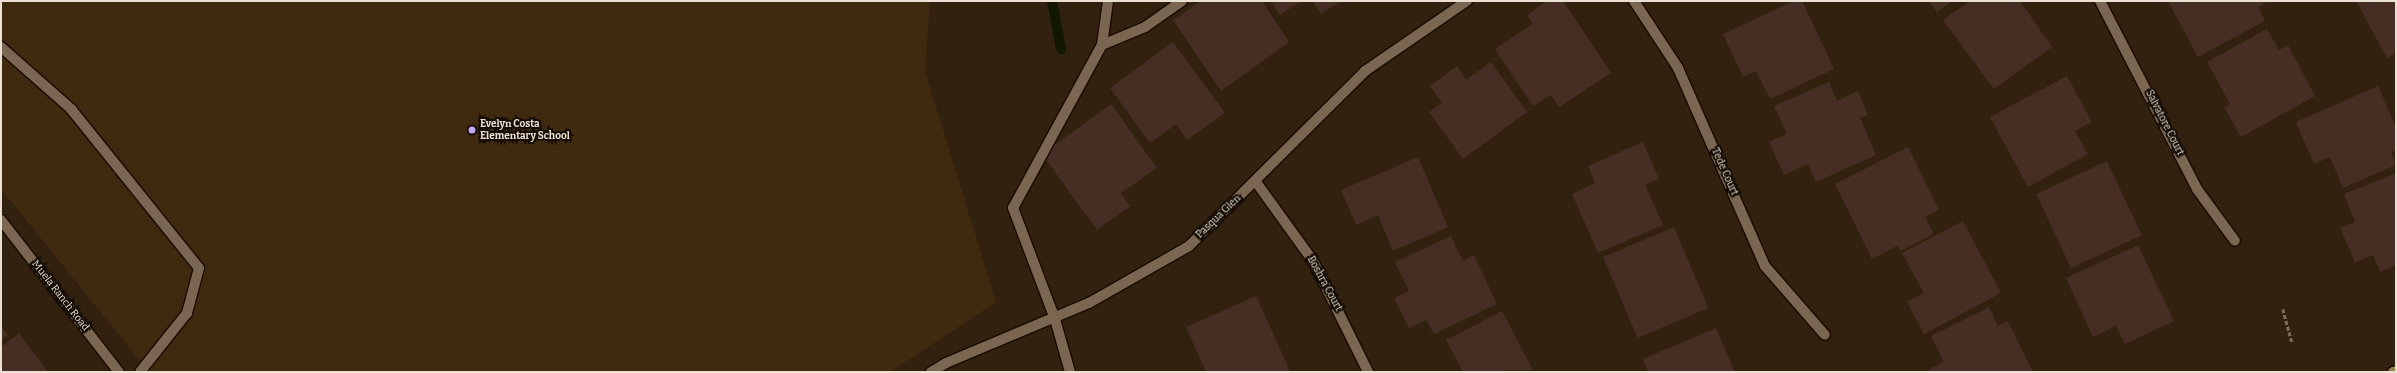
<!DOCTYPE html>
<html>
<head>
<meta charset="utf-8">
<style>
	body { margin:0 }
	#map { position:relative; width:2397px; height:373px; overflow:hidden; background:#32210e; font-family:Bitter,serif }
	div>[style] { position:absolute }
	.built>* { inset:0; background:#3f290f }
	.stream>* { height:10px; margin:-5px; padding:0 5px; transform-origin:5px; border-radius:5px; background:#111700 }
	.building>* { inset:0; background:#472e24; transform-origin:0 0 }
	.path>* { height:2.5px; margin-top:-1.25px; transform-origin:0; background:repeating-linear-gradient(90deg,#7c6d5d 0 4px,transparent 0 6px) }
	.roads { filter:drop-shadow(1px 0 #190a00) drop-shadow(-1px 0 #190a00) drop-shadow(0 1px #190a00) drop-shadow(0 -1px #190a00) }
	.lane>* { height:10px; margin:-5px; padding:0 5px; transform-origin:5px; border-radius:5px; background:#7b6751 }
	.street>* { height:10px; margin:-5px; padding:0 5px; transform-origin:5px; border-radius:5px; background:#7b6751 }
	.secondary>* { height:10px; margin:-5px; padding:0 5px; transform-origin:5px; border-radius:5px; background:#947d4b }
	.dots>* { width:11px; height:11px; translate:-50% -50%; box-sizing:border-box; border:2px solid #140d05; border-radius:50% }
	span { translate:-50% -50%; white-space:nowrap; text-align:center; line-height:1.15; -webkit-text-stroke:4px #140d05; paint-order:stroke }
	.street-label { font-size:10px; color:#ebe0d4 }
	.poi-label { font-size:10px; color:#ebe0d4; font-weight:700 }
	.left { translate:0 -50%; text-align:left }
	.frame { position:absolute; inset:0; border:2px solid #ebe0d4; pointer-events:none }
</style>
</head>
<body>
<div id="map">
	<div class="built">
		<i style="clip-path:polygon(1px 1px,930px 1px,925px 71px,996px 302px,890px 372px,149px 372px,1px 189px)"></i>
	</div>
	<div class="stream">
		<i style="left:1052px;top:1px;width:49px;rotate:79.4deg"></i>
	</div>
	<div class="building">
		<i style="clip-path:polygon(1201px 1px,1262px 1px,1289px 42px,1221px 91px,1173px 20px)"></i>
		<i style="clip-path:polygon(1271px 1px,1301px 1px,1280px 15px)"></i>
		<i style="clip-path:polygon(1312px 1px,1341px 1px,1321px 14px)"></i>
		<i style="clip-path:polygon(1547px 1px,1563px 1px,1611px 73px,1559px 107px,1551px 95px,1533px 106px,1495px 49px,1533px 24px,1527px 15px)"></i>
		<i style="clip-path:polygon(1794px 1px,1802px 1px,1834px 69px,1770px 99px,1756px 71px,1743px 77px,1723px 34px)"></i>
		<i style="clip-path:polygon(1929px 1px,1952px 1px,1937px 12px)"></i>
		<i style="clip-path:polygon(1970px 1px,2020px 1px,2052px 47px,1994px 89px,1943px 20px)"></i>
		<i style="clip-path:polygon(2168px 1px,2269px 1px,2258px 7px,2265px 21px,2198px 57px)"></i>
		<i style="clip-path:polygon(2356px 1px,2396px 1px,2396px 53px,2387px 58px)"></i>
		<i style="clip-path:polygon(2267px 29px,2279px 50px,2288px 45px,2315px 96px,2241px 137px,2224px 107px,2230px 104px,2207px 62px)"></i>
		<i style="clip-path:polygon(1173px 42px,1225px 113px,1187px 140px,1176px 124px,1150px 143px,1110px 88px)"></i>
		<i style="clip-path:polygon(1491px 62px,1527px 112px,1463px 159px,1429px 112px,1442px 103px,1430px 86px,1457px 66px,1466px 80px)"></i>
		<i style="clip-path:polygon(2067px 76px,2092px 122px,2075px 131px,2088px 154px,2028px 187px,1990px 117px)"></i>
		<i style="clip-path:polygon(1829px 82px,1837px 101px,1858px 91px,1868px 115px,1860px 118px,1876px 155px,1816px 182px,1808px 164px,1784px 175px,1769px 142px,1787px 134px,1774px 106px)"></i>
		<i style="clip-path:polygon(2378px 86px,2396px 127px,2396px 150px,2391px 152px,2396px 165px,2343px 188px,2330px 157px,2314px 164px,2296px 122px)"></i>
		<i style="clip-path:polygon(1111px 104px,1157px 168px,1121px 193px,1130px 206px,1097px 230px,1042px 154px)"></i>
		<i style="clip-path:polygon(1643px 142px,1659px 179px,1645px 185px,1663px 225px,1598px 253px,1572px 194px,1595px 183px,1588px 166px)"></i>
		<i style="clip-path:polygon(1908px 147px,1939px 210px,1925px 217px,1934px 234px,1900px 251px,1897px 246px,1872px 259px,1835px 184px)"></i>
		<i style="clip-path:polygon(1418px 157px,1448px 227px,1393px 251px,1378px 215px,1356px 225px,1341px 190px)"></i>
		<i style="left:2107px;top:161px;width:82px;height:78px;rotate:65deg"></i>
		<i style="clip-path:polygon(2396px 173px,2396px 265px,2380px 272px,2373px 255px,2355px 262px,2340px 228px,2355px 222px,2344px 194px)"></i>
		<i style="clip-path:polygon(1963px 221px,2001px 293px,1924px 334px,1907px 302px,1924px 293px,1902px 253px)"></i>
		<i style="left:1674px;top:227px;width:88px;height:77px;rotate:67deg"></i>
		<i style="clip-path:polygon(1451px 236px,1463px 261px,1474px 255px,1497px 304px,1434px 334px,1426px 320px,1409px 328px,1394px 298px,1409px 291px,1395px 262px)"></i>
		<i style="clip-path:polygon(2138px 245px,2174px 321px,2125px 344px,2116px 326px,2093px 337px,2066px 278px)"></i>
		<i style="clip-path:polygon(1256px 296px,1290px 371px,1206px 372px,1186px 327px)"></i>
		<i style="clip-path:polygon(1989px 307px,1998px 326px,2008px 321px,2033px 372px,1929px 372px,1928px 370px,1944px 362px,1931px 336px)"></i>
		<i style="clip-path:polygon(1502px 311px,1533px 370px,1463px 372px,1446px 340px)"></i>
		<i style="clip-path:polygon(1px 326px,8px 335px,1px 340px)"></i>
		<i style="clip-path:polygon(1716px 328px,1735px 372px,1648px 372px,1643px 359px)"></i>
		<i style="clip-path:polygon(19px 333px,48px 372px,1px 372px,1px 347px)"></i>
	</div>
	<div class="path">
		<i style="left:2283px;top:309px;width:34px;rotate:75deg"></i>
	</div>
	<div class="roads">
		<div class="lane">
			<i style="left:1102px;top:45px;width:47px;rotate:-22.7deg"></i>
			<i style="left:1145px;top:27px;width:45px;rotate:-35.1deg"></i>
			<i style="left:1px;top:47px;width:94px;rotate:41.5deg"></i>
			<i style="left:71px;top:109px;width:204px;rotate:51.2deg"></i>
			<i style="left:199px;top:268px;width:47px;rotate:104.9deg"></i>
			<i style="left:187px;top:313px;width:75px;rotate:128.5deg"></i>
			<i style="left:1055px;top:319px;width:119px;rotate:-110.7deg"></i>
			<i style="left:1013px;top:208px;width:186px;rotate:-61.4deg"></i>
			<i style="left:1102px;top:45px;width:44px;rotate:-82.2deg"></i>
		</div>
		<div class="street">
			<i style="left:1634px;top:1px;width:80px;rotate:56.7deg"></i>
			<i style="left:1678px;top:68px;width:216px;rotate:66.3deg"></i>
			<i style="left:1765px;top:266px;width:91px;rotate:49deg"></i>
			<i style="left:2100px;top:1px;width:212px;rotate:62.7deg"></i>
			<i style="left:2197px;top:189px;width:64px;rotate:53.8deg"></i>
			<i style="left:1256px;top:182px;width:97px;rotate:54.2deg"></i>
			<i style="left:1313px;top:261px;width:124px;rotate:63.6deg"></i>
			<i style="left:1px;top:220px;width:192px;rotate:52.2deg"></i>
			<i style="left:1055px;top:319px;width:55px;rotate:74.2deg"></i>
			<i style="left:931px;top:372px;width:17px;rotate:-31deg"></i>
			<i style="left:946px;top:363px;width:155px;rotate:-22.8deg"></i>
			<i style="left:1089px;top:303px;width:115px;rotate:-29.7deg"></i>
			<i style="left:1189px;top:246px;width:248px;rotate:-44.8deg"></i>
			<i style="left:1365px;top:71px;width:124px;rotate:-34.5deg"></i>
		</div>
		<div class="secondary">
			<i style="left:2393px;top:372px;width:3px;rotate:-18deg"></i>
		</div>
	</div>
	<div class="dots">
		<i style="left:472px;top:130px;background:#c1a8f3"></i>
	</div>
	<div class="street-label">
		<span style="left:2164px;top:123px;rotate:63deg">Salvatore Court</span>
		<span style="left:1724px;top:172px;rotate:66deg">Tede Court</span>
		<span style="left:1219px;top:217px;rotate:-44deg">Pasqua Glen</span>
		<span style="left:1324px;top:284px;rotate:61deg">Boshra Court</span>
		<span style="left:60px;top:296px;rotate:52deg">Muela Ranch Road</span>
	</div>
	<div class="poi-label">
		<span class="left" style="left:480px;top:130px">Evelyn Costa<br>Elementary School</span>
	</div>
	<div class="frame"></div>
</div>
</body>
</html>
